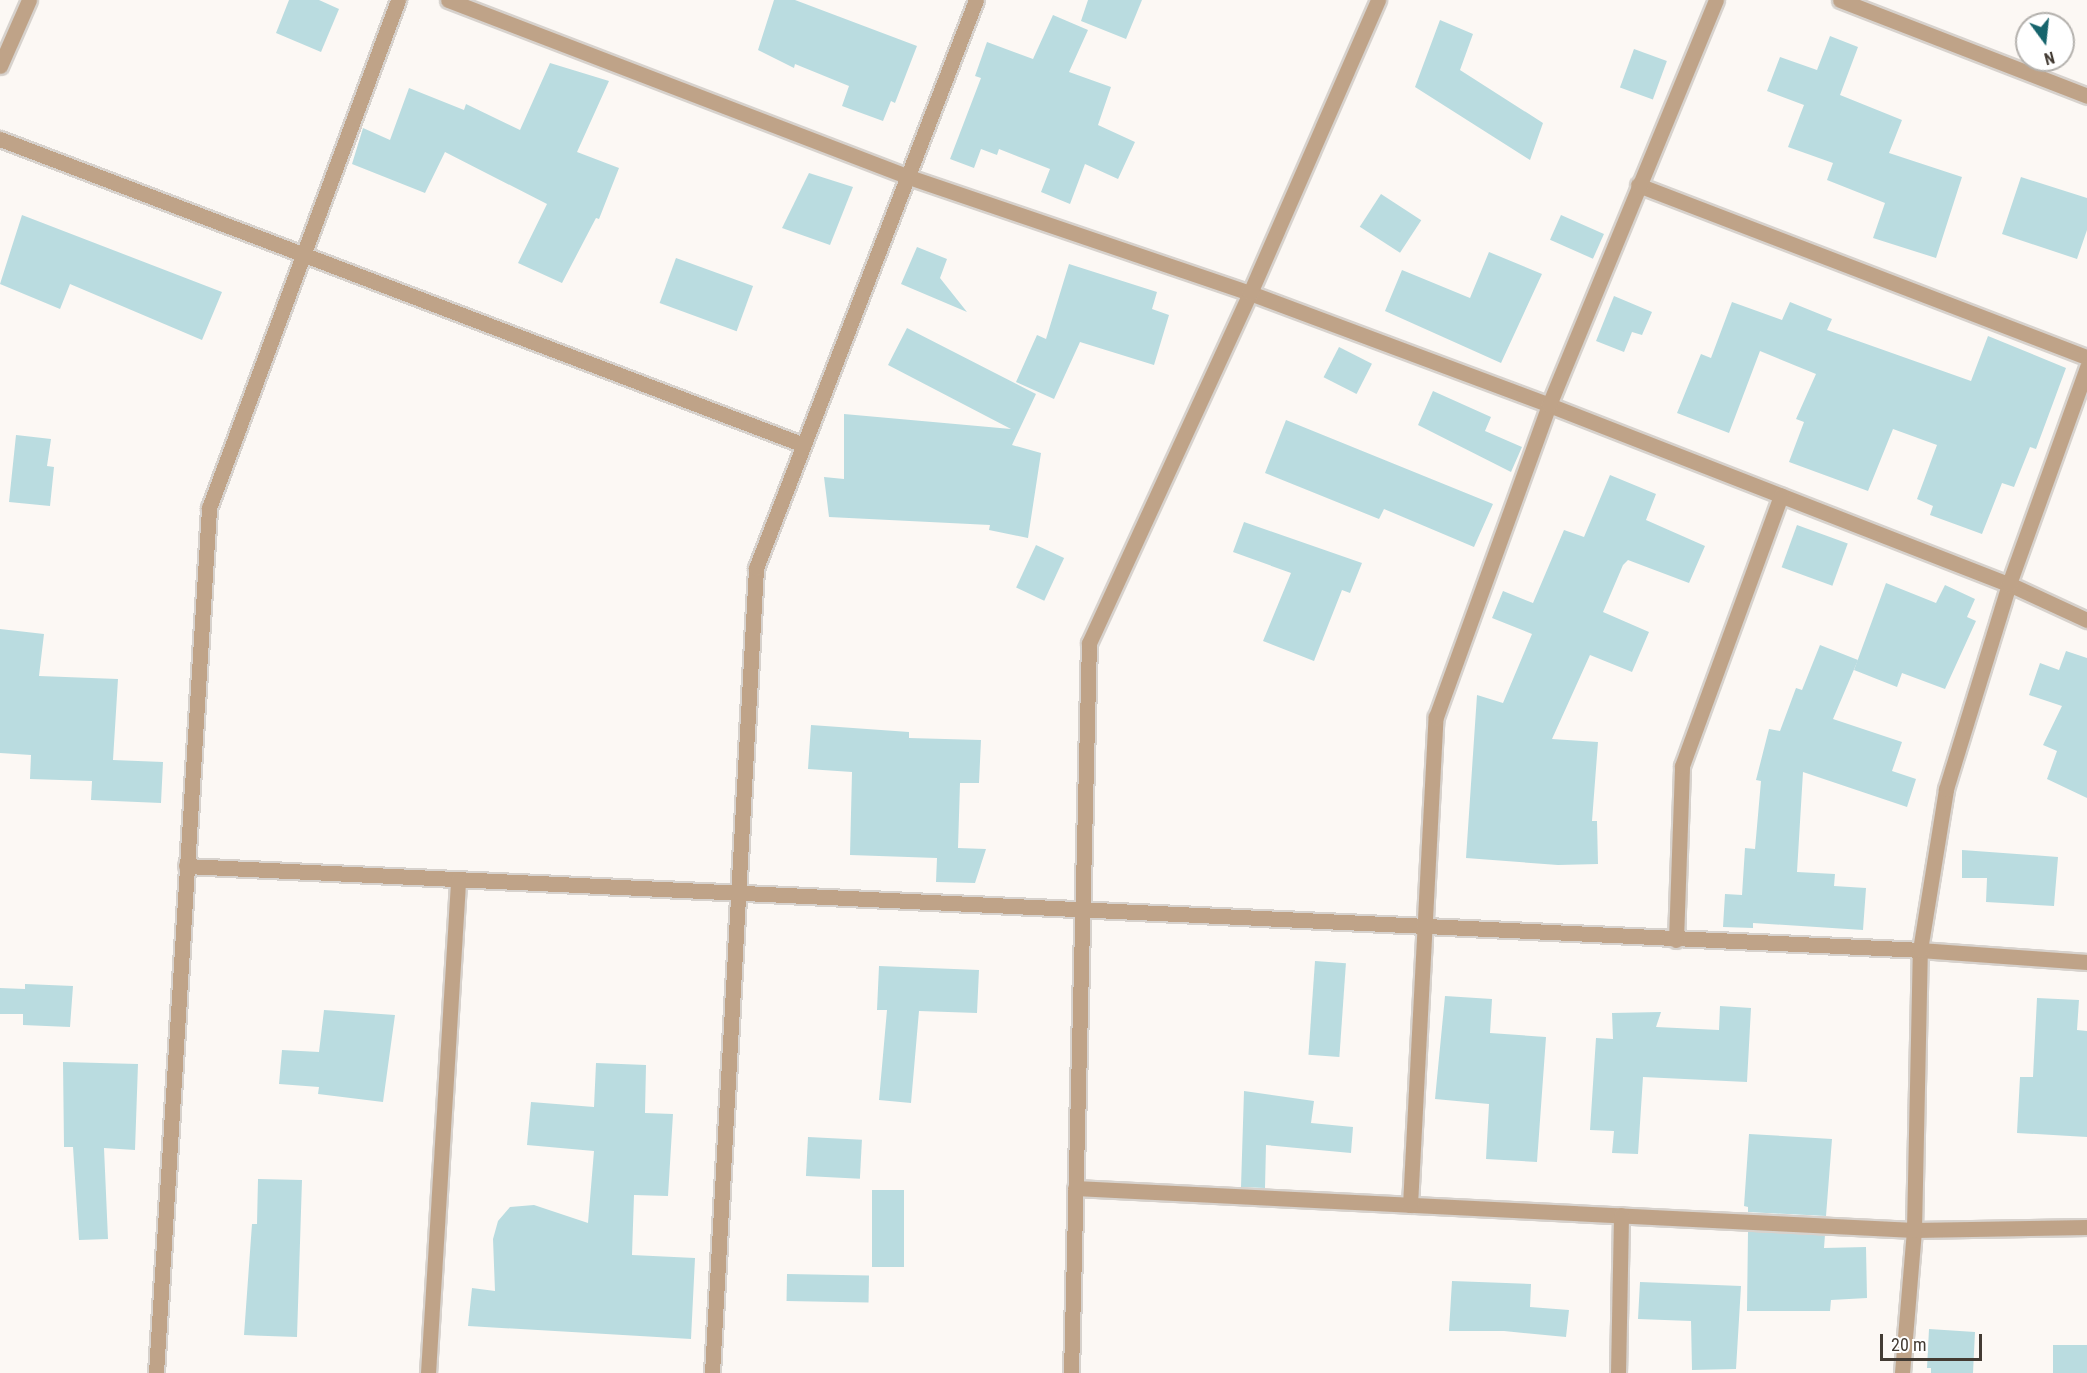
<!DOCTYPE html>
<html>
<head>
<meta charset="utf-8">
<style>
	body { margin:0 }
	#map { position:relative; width:2087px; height:1373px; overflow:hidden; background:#fcf8f4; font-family:"Roboto Condensed",sans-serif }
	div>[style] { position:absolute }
	.building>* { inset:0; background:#badce0; transform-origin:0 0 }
	.roads { filter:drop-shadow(2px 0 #d7d2cd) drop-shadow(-2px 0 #d7d2cd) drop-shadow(0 2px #d7d2cd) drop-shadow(0 -2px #d7d2cd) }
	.minor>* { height:15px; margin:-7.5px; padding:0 7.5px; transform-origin:7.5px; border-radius:7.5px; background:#bfa388 }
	span { translate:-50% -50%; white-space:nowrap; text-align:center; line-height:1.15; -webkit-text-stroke:6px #fff; paint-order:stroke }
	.north { position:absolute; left:2015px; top:12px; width:60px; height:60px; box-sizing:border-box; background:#fff; border:2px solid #b4b1ad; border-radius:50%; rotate:165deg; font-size:16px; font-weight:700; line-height:24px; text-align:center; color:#433b33 }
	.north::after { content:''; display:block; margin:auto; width:21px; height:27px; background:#16646c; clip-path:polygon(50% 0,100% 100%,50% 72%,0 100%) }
	.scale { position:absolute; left:1880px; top:1334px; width:102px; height:27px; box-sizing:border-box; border:3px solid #433b33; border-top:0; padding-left:8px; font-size:18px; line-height:21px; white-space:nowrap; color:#433b33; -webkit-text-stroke:4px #fff; paint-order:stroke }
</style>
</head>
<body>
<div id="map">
	<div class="building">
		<i style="clip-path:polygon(289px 0,319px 0,339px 9px,321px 52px,276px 33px)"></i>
		<i style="clip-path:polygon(774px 0,795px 0,917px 46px,895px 103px,891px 101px,883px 121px,842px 106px,849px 86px,795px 64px,794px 68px,758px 50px)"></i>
		<i style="clip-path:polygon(1088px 0,1142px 0,1126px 39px,1081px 21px)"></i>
		<i style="clip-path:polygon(1053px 15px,1088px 30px,1069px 72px,1111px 87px,1098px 125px,1135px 142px,1118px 179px,1085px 164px,1070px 204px,1041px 192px,1050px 169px,999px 149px,997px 155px,981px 149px,974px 168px,950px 159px,981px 78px,975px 76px,987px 42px,1033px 59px)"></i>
		<i style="clip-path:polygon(1440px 20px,1473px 34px,1460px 70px,1543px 123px,1530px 160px,1415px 87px)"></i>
		<i style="clip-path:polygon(1830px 36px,1858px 47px,1840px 95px,1902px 120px,1889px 153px,1962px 177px,1936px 258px,1873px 238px,1885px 203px,1827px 180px,1833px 163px,1788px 147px,1804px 105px,1767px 91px,1780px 57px,1817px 70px)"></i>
		<i style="left:1634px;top:49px;width:35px;height:41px;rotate:20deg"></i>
		<i style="clip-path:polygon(550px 63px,609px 81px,577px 152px,619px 168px,599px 219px,596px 218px,562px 283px,518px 263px,547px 204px,445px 152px,425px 193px,352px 164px,363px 128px,390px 140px,409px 88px,464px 110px,466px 104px,520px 130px)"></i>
		<i style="clip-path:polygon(809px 173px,853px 187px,830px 245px,782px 228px)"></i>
		<i style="clip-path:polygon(2021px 177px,2087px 198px,2087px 230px,2077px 259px,2002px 234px)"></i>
		<i style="left:1381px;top:194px;width:48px;height:39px;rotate:33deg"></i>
		<i style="clip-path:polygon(22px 215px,222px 292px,202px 340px,70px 284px,60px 309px,0 284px)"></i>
		<i style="left:1561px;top:215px;width:47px;height:27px;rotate:24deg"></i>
		<i style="clip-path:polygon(917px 247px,947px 259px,940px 278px,967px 312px,901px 284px)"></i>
		<i style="clip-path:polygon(1489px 252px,1542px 274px,1501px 363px,1385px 311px,1402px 270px,1470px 298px)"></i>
		<i style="left:676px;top:258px;width:82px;height:48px;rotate:20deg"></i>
		<i style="clip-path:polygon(1069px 264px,1157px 292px,1152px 309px,1169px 315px,1154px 365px,1080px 342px,1054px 399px,1016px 382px,1037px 335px,1046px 339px)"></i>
		<i style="clip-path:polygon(1614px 296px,1652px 312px,1642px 335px,1632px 332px,1624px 352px,1596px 341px)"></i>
		<i style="clip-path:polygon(1732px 302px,1782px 320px,1790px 302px,1832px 319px,1827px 330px,1971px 381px,1988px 336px,2066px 368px,2036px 449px,2030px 447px,2014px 487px,2002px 483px,1982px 534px,1930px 515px,1933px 506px,1917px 499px,1937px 445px,1893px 429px,1868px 491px,1789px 462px,1804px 422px,1796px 419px,1816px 374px,1760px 351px,1729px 433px,1677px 413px,1701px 354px,1711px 358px)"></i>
		<i style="clip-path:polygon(907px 328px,1036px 394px,1012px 445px,1041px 453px,1028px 538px,989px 530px,990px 525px,829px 517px,824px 477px,844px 479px,844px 414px,1011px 429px,888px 365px)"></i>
		<i style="left:1339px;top:347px;width:37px;height:34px;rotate:27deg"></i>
		<i style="clip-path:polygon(1433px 391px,1491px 417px,1485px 431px,1522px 447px,1511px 472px,1418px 425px)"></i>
		<i style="clip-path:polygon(1286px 420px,1493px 504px,1474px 547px,1384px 509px,1379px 519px,1265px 473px)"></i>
		<i style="clip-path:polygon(16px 435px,51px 439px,47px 466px,54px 467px,50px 506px,9px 502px)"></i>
		<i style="clip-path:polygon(1610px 475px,1656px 494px,1646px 520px,1705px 546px,1689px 583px,1628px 560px,1623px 565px,1603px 612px,1649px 632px,1632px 672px,1590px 655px,1552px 739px,1598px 742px,1592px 821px,1597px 821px,1598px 864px,1558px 865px,1466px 858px,1477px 695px,1503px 703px,1532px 634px,1492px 618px,1503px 591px,1533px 603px,1564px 530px,1584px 537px)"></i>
		<i style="clip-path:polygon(1244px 522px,1362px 563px,1350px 593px,1342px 590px,1314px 661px,1263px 641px,1291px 573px,1233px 552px)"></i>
		<i style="left:1797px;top:525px;width:54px;height:45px;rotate:20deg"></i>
		<i style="left:1036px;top:545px;width:31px;height:47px;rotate:25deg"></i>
		<i style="clip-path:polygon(1886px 583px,1936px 603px,1945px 585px,1975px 599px,1967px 617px,1976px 621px,1945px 689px,1902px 673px,1897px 687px,1854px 670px)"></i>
		<i style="clip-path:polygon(0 629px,44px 634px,39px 676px,118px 679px,113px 760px,163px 762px,161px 803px,91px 800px,92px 781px,30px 779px,31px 755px,0 753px)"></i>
		<i style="clip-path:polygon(1820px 645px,1858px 660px,1833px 719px,1902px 742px,1892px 771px,1916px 779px,1907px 807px,1803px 772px,1797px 872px,1835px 874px,1834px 886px,1866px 888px,1863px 930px,1753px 923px,1753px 928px,1723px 927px,1725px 894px,1742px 895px,1745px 848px,1755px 849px,1761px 781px,1756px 780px,1769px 729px,1780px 731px,1796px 688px,1802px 690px)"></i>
		<i style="clip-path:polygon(2066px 651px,2087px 658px,2087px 798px,2047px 779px,2057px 751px,2043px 745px,2062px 706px,2029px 695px,2040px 663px,2059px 670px)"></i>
		<i style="clip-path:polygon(811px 725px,909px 732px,909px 738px,981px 740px,979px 783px,960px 783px,958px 848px,986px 849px,975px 883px,936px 882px,937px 858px,850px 855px,852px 772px,808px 769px)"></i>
		<i style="clip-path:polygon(1962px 850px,2058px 857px,2054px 906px,1986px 902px,1987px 878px,1962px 878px)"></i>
		<i style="left:1315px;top:961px;width:31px;height:94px;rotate:4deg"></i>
		<i style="clip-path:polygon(879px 966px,979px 970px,977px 1013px,919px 1011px,911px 1103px,879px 1100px,887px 1010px,877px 1010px)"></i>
		<i style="clip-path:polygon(25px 984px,73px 986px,70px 1027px,23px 1025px,23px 1014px,0 1014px,0 988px,25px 989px)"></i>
		<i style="clip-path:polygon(1445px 996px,1492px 999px,1490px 1033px,1546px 1037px,1537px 1162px,1486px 1159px,1489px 1104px,1435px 1099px)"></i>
		<i style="clip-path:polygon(2037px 998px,2079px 1000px,2077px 1030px,2087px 1031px,2087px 1137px,2017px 1133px,2020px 1077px,2033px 1077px)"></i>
		<i style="clip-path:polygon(1720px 1006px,1751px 1008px,1747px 1082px,1643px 1077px,1638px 1154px,1612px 1153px,1614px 1131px,1590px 1130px,1596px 1038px,1613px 1039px,1612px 1013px,1661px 1012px,1656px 1027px,1719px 1030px)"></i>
		<i style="clip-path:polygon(324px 1010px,395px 1015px,383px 1102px,318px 1094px,319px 1087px,279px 1084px,282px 1050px,319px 1052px)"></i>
		<i style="clip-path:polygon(63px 1062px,138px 1064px,135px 1150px,104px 1148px,108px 1239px,79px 1240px,73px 1147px,64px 1147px)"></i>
		<i style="clip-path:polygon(596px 1063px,646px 1065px,645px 1113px,673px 1114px,668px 1196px,634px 1195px,632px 1255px,695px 1258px,691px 1339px,468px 1326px,472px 1288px,495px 1291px,493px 1239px,498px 1221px,510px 1207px,534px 1205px,588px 1223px,594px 1151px,527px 1145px,531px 1102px,594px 1107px)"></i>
		<i style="clip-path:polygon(1244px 1091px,1314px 1101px,1311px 1123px,1353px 1127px,1351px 1153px,1266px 1145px,1265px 1188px,1241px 1187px)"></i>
		<i style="clip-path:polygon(1749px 1134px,1832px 1139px,1826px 1216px,1748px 1212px,1748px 1207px,1744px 1206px)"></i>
		<i style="left:808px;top:1137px;width:54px;height:39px;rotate:3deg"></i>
		<i style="clip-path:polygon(258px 1179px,302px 1180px,297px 1337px,244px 1335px,252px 1224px,257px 1224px)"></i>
		<i style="left:872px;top:1190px;width:32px;height:77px"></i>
		<i style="clip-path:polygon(1748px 1231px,1825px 1235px,1824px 1248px,1866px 1247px,1867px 1298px,1831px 1300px,1830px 1311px,1747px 1311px)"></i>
		<i style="left:787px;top:1274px;width:82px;height:27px;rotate:1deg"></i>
		<i style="clip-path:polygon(1452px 1281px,1531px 1284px,1530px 1307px,1569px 1310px,1566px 1337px,1504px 1331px,1449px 1331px)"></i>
		<i style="clip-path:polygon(1640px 1282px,1741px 1286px,1736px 1369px,1692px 1370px,1691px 1321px,1638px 1319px)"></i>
		<i style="clip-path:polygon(1929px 1329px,1975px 1332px,1973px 1373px,1931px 1373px,1931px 1368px,1927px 1368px)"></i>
		<i style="left:2053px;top:1345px;width:34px;height:28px"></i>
	</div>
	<div class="roads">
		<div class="minor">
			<i style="left:448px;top:0;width:494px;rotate:21deg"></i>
			<i style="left:909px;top:177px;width:360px;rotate:18.8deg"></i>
			<i style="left:1250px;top:293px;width:319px;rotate:20.5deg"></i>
			<i style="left:1549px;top:405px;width:494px;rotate:21.3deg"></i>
			<i style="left:2009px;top:584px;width:86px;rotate:24.8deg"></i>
			<i style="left:1840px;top:0;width:265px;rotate:21.2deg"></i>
			<i style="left:0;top:66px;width:72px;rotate:-66.3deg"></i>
			<i style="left:0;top:139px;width:860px;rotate:20.84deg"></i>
			<i style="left:1638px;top:185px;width:481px;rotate:21deg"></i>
			<i style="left:186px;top:866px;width:1736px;rotate:2.77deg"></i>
			<i style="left:1920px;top:950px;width:167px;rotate:4.1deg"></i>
			<i style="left:1676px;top:940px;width:174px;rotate:-88deg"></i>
			<i style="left:1682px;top:766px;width:288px;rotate:-69.9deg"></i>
			<i style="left:1075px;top:1188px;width:840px;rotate:2.87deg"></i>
			<i style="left:1914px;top:1230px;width:173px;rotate:-1deg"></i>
			<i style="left:1410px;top:1205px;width:489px;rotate:-87deg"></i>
			<i style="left:1436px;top:717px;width:332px;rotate:-70.1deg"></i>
			<i style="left:1549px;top:405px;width:438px;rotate:-67.6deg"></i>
			<i style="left:156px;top:1373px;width:867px;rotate:-86.49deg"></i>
			<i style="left:209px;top:508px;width:542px;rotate:-69.59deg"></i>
			<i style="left:428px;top:1373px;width:494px;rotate:-86.5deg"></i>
			<i style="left:712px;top:1373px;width:806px;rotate:-86.87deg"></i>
			<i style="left:756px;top:568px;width:609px;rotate:-68.83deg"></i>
			<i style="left:1071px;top:1373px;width:730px;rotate:-88.59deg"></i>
			<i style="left:1089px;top:643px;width:385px;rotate:-65.3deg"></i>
			<i style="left:1250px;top:293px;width:320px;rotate:-66.4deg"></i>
			<i style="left:1618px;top:1373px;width:158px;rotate:-88.9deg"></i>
			<i style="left:1902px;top:1373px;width:144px;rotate:-85.2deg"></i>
			<i style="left:1914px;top:1230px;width:280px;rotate:-88.8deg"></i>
			<i style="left:1920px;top:950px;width:163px;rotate:-80.8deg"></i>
			<i style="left:1946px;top:789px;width:214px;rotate:-72.9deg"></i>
			<i style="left:2009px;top:584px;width:231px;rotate:-70.2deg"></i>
		</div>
	</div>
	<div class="north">N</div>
	<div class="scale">20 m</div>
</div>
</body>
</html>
